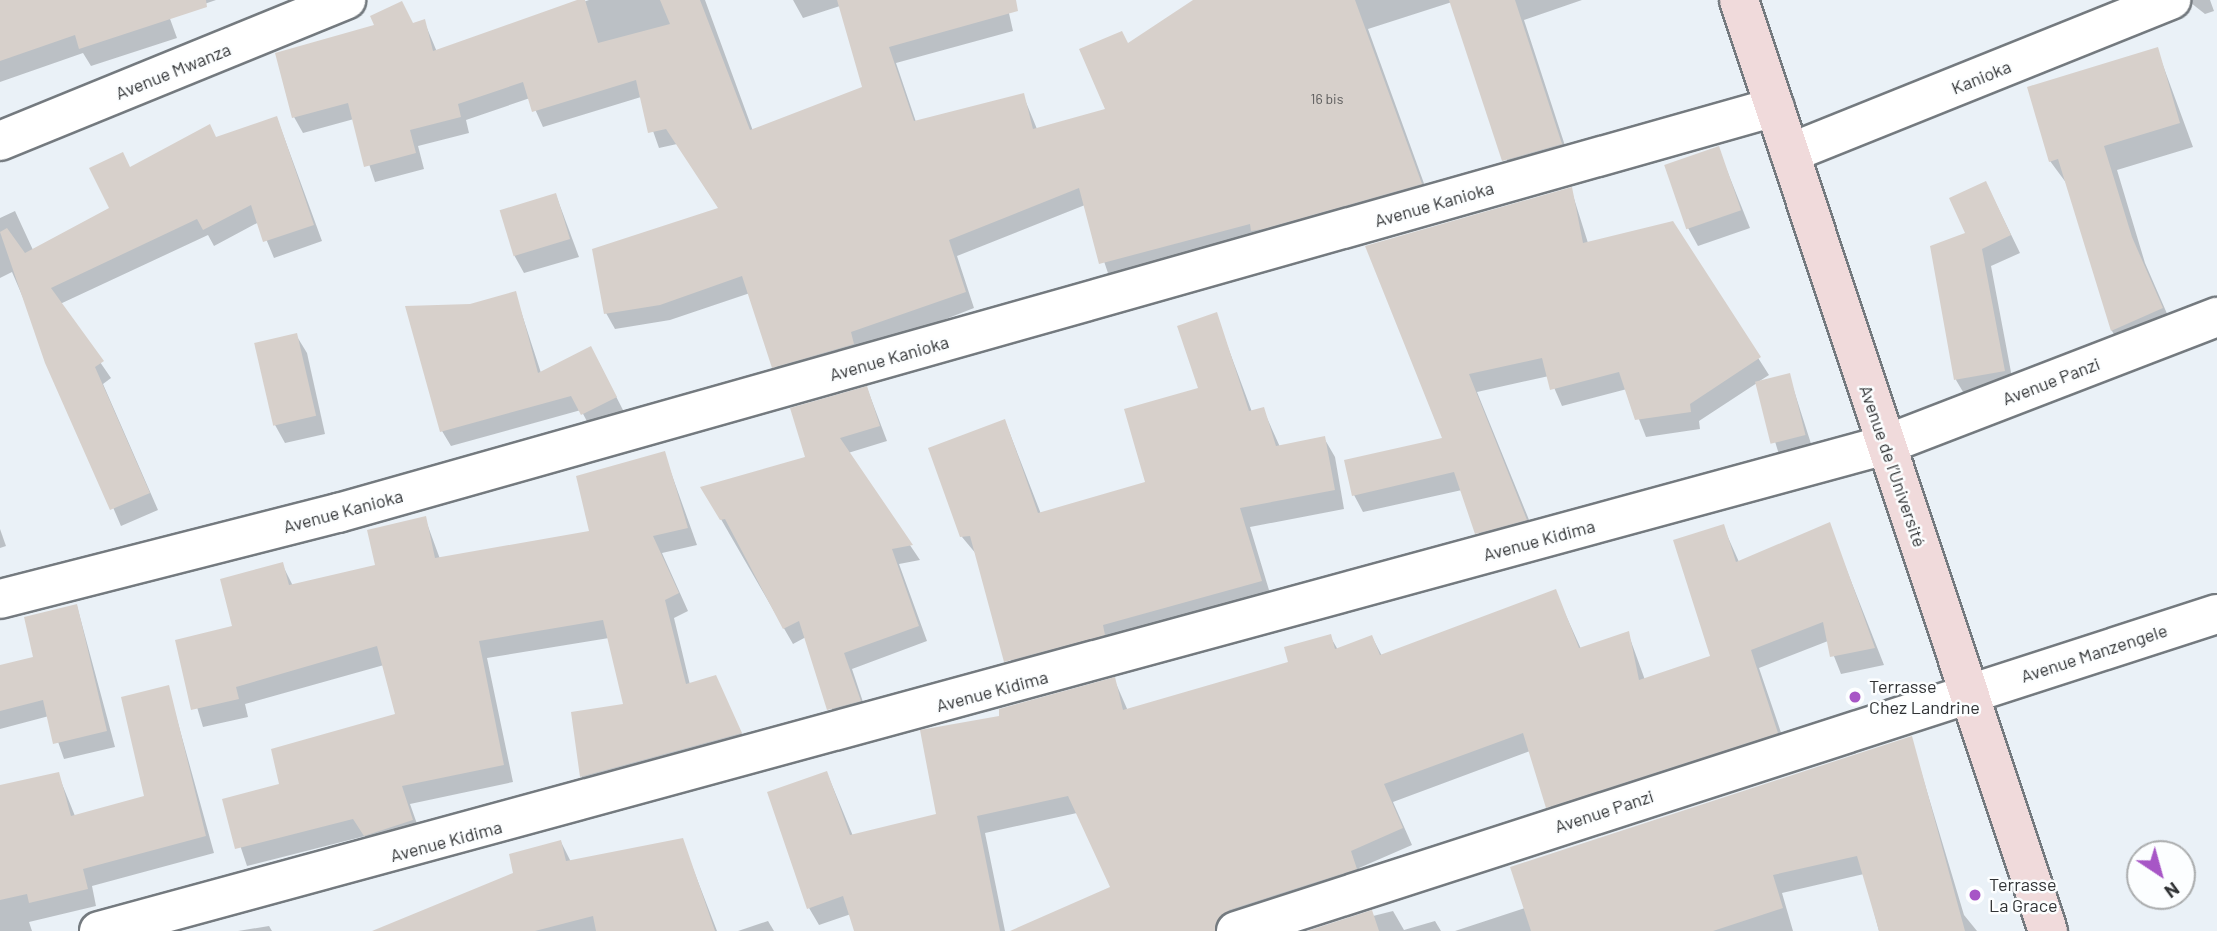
<!DOCTYPE html>
<html>
<head>
<meta charset="utf-8">
<style>
	body { margin:0 }
	#map { position:relative; width:2217px; height:931px; overflow:hidden; background:#eaf1f7; font-family:Barlow,sans-serif }
	div>[style] { position:absolute }
	.shadow>* { inset:0; background:#0003 }
	.building>* { inset:0; background:#d7d0cb; transform-origin:0 0 }
	.roads { filter:drop-shadow(2px 0 #747a7f) drop-shadow(-2px 0 #747a7f) drop-shadow(0 2px #747a7f) drop-shadow(0 -2px #747a7f) }
	.street>* { height:38px; margin:-19px; padding:0 19px; transform-origin:19px; border-radius:19px; background:#fff }
	.secondary>* { height:38px; margin:-19px; padding:0 19px; transform-origin:19px; border-radius:19px; background:#f0dadb }
	.dots>* { width:19px; height:19px; translate:-50% -50%; box-sizing:border-box; border:4px solid #fcfeff; border-radius:50% }
	span { translate:-50% -50%; white-space:nowrap; text-align:center; line-height:1.15; -webkit-text-stroke:5px #fcfeff; paint-order:stroke }
	.number-label { font-size:14px; color:#5a5a5a }
	.number-label span { -webkit-text-stroke-width:0 }
	.street-label { font-size:18px; color:#313335 }
	.poi-label { font-size:18px; color:#313335 }
	.left { translate:0 -50%; text-align:left }
	.north { position:absolute; left:2126px; top:840px; width:70px; height:70px; box-sizing:border-box; background:#fcfeff; border:2px solid #abadae; border-radius:50%; rotate:144deg; font-size:19px; font-weight:700; line-height:28px; text-align:center; color:#313335 }
	.north::after { content:''; display:block; margin:auto; width:24px; height:32px; background:#a756c6; clip-path:polygon(50% 0,100% 100%,50% 72%,0 100%) }
</style>
</head>
<body>
<div id="map">
	<div class="shadow">
		<i style="clip-path:polygon(0 0,216px 0,169px 16px,177px 38px,91px 66px,83px 53px,0 82px)"></i>
		<i style="clip-path:polygon(589px 0,705px 0,753px 131px,864px 88px,840px 6px,803px 18px,793px 0,1006px 0,1013px 31px,896px 63px,916px 122px,1023px 95px,1037px 129px,1107px 110px,1129px 45px,1196px 0,1582px 0,1524px 20px,1570px 161px,1513px 177px,1452px 2px,1368px 29px,1430px 200px,1110px 279px,1085px 205px,957px 256px,974px 308px,782px 383px,750px 293px,670px 320px,615px 329px,606px 313px,720px 210px,677px 144px,659px 148px,641px 97px,543px 127px,530px 98px,466px 120px,469px 133px,418px 146px,424px 169px,375px 182px,354px 119px,303px 133px,294px 117px,413px 24px,424px 21px,437px 52px)"></i>
		<i style="clip-path:polygon(2132px 0,2210px 0,2214px 11px,2205px 14px,2191px 3px)"></i>
		<i style="clip-path:polygon(2157px 49px,2193px 147px,2117px 170px,2145px 263px,2175px 332px,2126px 354px,2112px 331px,2067px 184px,2050px 161px)"></i>
		<i style="clip-path:polygon(277px 118px,322px 241px,274px 258px,259px 222px,214px 246px,208px 235px,60px 304px,111px 378px,103px 384px,158px 510px,121px 526px,12px 272px,0 278px,0 218px,15px 211px,33px 250px,111px 209px,131px 168px)"></i>
		<i style="clip-path:polygon(1718px 148px,1750px 228px,1698px 246px,1688px 228px)"></i>
		<i style="clip-path:polygon(1986px 183px,2020px 253px,1991px 266px,2014px 388px,1966px 397px,1956px 380px,1967px 234px)"></i>
		<i style="clip-path:polygon(1571px 189px,1588px 243px,1672px 223px,1769px 375px,1758px 382px,1789px 375px,1814px 453px,1781px 461px,1757px 383px,1699px 421px,1700px 429px,1646px 437px,1627px 389px,1562px 406px,1549px 376px,1477px 392px,1536px 537px,1486px 550px,1462px 490px,1363px 512px,1354px 495px,1444px 439px,1367px 247px)"></i>
		<i style="clip-path:polygon(556px 195px,579px 257px,524px 273px,514px 255px)"></i>
		<i style="clip-path:polygon(515px 293px,541px 373px,599px 363px,624px 412px,591px 429px,581px 410px,451px 446px,442px 431px,471px 306px)"></i>
		<i style="clip-path:polygon(1216px 315px,1252px 412px,1263px 409px,1280px 447px,1324px 438px,1335px 457px,1344px 509px,1250px 527px,1272px 600px,1017px 680px,977px 555px,962px 537px,1005px 421px,1041px 514px,1148px 483px,1200px 389px)"></i>
		<i style="clip-path:polygon(296px 335px,307px 353px,325px 434px,285px 443px,275px 425px)"></i>
		<i style="clip-path:polygon(867px 388px,887px 441px,848px 453px,920px 560px,899px 564px,927px 641px,852px 669px,868px 717px,838px 725px,806px 637px,793px 644px,703px 488px,807px 458px)"></i>
		<i style="clip-path:polygon(664px 453px,697px 545px,662px 553px,688px 611px,674px 618px,690px 685px,715px 677px,750px 751px,592px 794px,582px 777px,573px 714px,625px 705px,609px 638px,487px 658px,513px 782px,410px 804px,422px 838px,375px 853px,365px 836px,247px 866px,225px 800px,282px 785px,397px 715px,384px 665px,245px 704px,248px 717px,203px 727px,177px 641px,234px 627px,282px 564px,293px 586px,377px 567px,425px 518px,440px 559px,591px 532px)"></i>
		<i style="clip-path:polygon(1829px 525px,1884px 665px,1841px 674px,1828px 641px,1759px 668px,1787px 750px,1557px 824px,1530px 751px,1393px 802px,1412px 845px,1359px 868px,1366px 886px,1235px 931px,1083px 931px,1113px 889px,1077px 813px,985px 833px,1005px 931px,856px 931px,851px 914px,819px 925px,809px 908px,827px 773px,853px 836px,938px 815px,1001px 718px,1114px 679px,1128px 711px,1290px 663px,1330px 636px,1338px 650px,1372px 637px,1382px 656px,1555px 591px,1581px 649px,1628px 633px,1645px 680px,1712px 657px,1723px 526px,1739px 562px)"></i>
		<i style="clip-path:polygon(0 529px,6px 546px,0 548px)"></i>
		<i style="clip-path:polygon(77px 606px,115px 747px,64px 759px,49px 716px,0 729px,0 667px,35px 658px)"></i>
		<i style="clip-path:polygon(168px 687px,214px 853px,92px 886px,96px 906px,29px 922px,32px 931px,0 931px,0 787px,58px 774px,75px 816px,146px 797px)"></i>
		<i style="clip-path:polygon(1911px 738px,1964px 915px,1977px 931px,1879px 931px,1864px 874px,1782px 893px,1793px 931px,1455px 931px,1525px 908px)"></i>
		<i style="clip-path:polygon(682px 840px,717px 931px,427px 931px,561px 842px,571px 862px)"></i>
		<i style="clip-path:polygon(1393px 911px,1404px 930px,1435px 921px,1441px 931px,1313px 931px)"></i>
		<i style="clip-path:polygon(768px 921px,774px 931px,738px 931px)"></i>
		<i style="clip-path:polygon(269px 926px,272px 931px,238px 931px)"></i>
	</div>
	<div class="building">
		<i style="clip-path:polygon(0 0,206px 0,207px 7px,79px 49px,75px 35px,0 61px)"></i>
		<i style="clip-path:polygon(577px 0,585px 0,598px 43px,670px 24px,660px 0,700px 0,750px 130px,862px 87px,837px 0,1016px 0,1018px 11px,889px 47px,914px 121px,1024px 93px,1033px 129px,1105px 109px,1079px 49px,1122px 31px,1128px 43px,1193px 0,1355px 0,1422px 184px,1263px 229px,1251px 231px,1250px 224px,1099px 264px,1079px 188px,949px 240px,966px 292px,851px 332px,854px 344px,772px 368px,742px 276px,660px 305px,604px 314px,592px 249px,718px 208px,666px 129px,648px 133px,636px 80px,532px 112px,523px 82px,458px 104px,461px 117px,410px 130px,416px 153px,364px 167px,348px 103px,292px 118px,275px 53px,374px 25px,370px 16px,402px 1px,413px 23px,425px 19px,433px 51px)"></i>
		<i style="clip-path:polygon(1449px 0,1515px 0,1562px 144px,1502px 161px)"></i>
		<i style="clip-path:polygon(2158px 47px,2180px 123px,2104px 146px,2132px 237px,2163px 308px,2111px 331px,2058px 159px,2049px 162px,2027px 87px)"></i>
		<i style="clip-path:polygon(277px 116px,314px 225px,263px 242px,251px 205px,203px 230px,197px 219px,51px 288px,104px 361px,95px 367px,150px 493px,110px 510px,45px 363px,0 232px,7px 228px,25px 253px,109px 208px,89px 168px,123px 152px,130px 167px,210px 124px,216px 137px)"></i>
		<i style="left:1719px;top:146px;width:68px;height:58px;rotate:71deg"></i>
		<i style="clip-path:polygon(1986px 181px,2011px 235px,1982px 249px,2005px 371px,1954px 380px,1930px 246px,1965px 233px,1949px 198px)"></i>
		<i style="clip-path:polygon(1572px 187px,1583px 243px,1673px 221px,1761px 357px,1690px 404px,1691px 412px,1635px 420px,1619px 372px,1550px 390px,1542px 358px,1469px 374px,1527px 520px,1475px 534px,1454px 472px,1352px 496px,1344px 460px,1442px 438px,1365px 246px)"></i>
		<i style="left:556px;top:193px;width:48px;height:59px;rotate:73deg"></i>
		<i style="clip-path:polygon(516px 291px,538px 373px,591px 346px,617px 397px,581px 415px,571px 396px,440px 432px,405px 306px,470px 304px)"></i>
		<i style="clip-path:polygon(1217px 312px,1249px 411px,1264px 407px,1276px 446px,1325px 436px,1335px 490px,1240px 508px,1262px 581px,1103px 625px,1105px 635px,1004px 662px,970px 536px,960px 537px,928px 448px,1005px 419px,1038px 513px,1145px 482px,1124px 409px,1198px 388px,1177px 326px)"></i>
		<i style="left:297px;top:333px;width:85px;height:44px;rotate:77deg"></i>
		<i style="left:1790px;top:373px;width:64px;height:36px;rotate:76deg"></i>
		<i style="clip-path:polygon(867px 386px,880px 426px,840px 438px,913px 545px,892px 549px,919px 626px,844px 653px,861px 701px,827px 710px,799px 621px,783px 629px,725px 519px,720px 520px,700px 487px,805px 457px,790px 408px)"></i>
		<i style="clip-path:polygon(665px 451px,688px 528px,653px 536px,679px 593px,665px 600px,686px 684px,716px 675px,742px 733px,580px 777px,571px 712px,623px 704px,603px 620px,479px 641px,504px 765px,402px 786px,413px 820px,364px 836px,353px 819px,235px 849px,222px 799px,279px 784px,271px 749px,395px 714px,377px 646px,236px 687px,239px 699px,191px 710px,175px 640px,232px 626px,220px 579px,283px 562px,289px 585px,375px 565px,367px 530px,426px 516px,435px 558px,589px 531px,576px 476px)"></i>
		<i style="clip-path:polygon(1830px 522px,1875px 648px,1830px 657px,1823px 622px,1751px 650px,1778px 733px,1546px 808px,1523px 733px,1384px 784px,1403px 828px,1351px 851px,1357px 869px,1229px 910px,1215px 931px,1010px 931px,1110px 887px,1068px 796px,977px 816px,1000px 931px,854px 931px,843px 896px,807px 909px,767px 792px,827px 771px,850px 835px,936px 814px,920px 730px,999px 716px,999px 709px,1115px 677px,1123px 710px,1288px 662px,1284px 647px,1331px 634px,1335px 649px,1372px 635px,1380px 655px,1556px 589px,1579px 648px,1629px 631px,1639px 680px,1710px 656px,1673px 540px,1724px 524px,1736px 562px)"></i>
		<i style="clip-path:polygon(77px 604px,107px 731px,53px 744px,43px 700px,0 711px,0 665px,33px 657px,24px 617px)"></i>
		<i style="clip-path:polygon(169px 685px,206px 836px,83px 869px,88px 889px,29px 903px,27px 894px,0 900px,0 785px,59px 772px,71px 816px,144px 796px,121px 697px)"></i>
		<i style="clip-path:polygon(1912px 736px,1965px 931px,1879px 931px,1857px 856px,1773px 875px,1783px 908px,1713px 931px,1531px 931px,1510px 867px)"></i>
		<i style="clip-path:polygon(683px 838px,715px 931px,596px 931px,593px 916px,535px 931px,372px 931px,513px 873px,509px 854px,561px 840px,566px 861px)"></i>
		<i style="clip-path:polygon(1372px 910px,1379px 931px,1307px 931px)"></i>
	</div>
	<div class="roads">
		<div class="street">
			<i style="left:0;top:141px;width:374px;rotate:-22.2deg"></i>
			<i style="left:1790px;top:153px;width:411px;rotate:-21.9deg"></i>
			<i style="left:0;top:599px;width:349px;rotate:-14.3deg"></i>
			<i style="left:338px;top:513px;width:1493px;rotate:-15.78deg"></i>
			<i style="left:99px;top:931px;width:1851px;rotate:-15.22deg"></i>
			<i style="left:1885px;top:445px;width:356px;rotate:-21.1deg"></i>
			<i style="left:1236px;top:931px;width:1031px;rotate:-17.91deg"></i>
		</div>
		<div class="secondary">
			<i style="left:1739px;top:0;width:981px;rotate:71.64deg"></i>
		</div>
	</div>
	<div class="dots">
		<i style="left:1855px;top:697px;background:#a756c6"></i>
		<i style="left:1975px;top:895px;background:#a756c6"></i>
	</div>
	<div class="number-label">
		<span style="left:1327px;top:99px">16 bis</span>
	</div>
	<div class="street-label">
		<span style="left:173px;top:71px;rotate:-22deg">Avenue Mwanza</span>
		<span style="left:1981px;top:77px;rotate:-22deg">Kanioka</span>
		<span style="left:1434px;top:204px;rotate:-16deg">Avenue Kanioka</span>
		<span style="left:889px;top:358px;rotate:-16deg">Avenue Kanioka</span>
		<span style="left:2051px;top:381px;rotate:-21deg">Avenue Panzi</span>
		<span style="left:1893px;top:466px;rotate:71deg">Avenue de l’Université</span>
		<span style="left:343px;top:511px;rotate:-15deg">Avenue Kanioka</span>
		<span style="left:1539px;top:540px;rotate:-15deg">Avenue Kidima</span>
		<span style="left:2094px;top:653px;rotate:-18deg">Avenue Manzengele</span>
		<span style="left:992px;top:691px;rotate:-15deg">Avenue Kidima</span>
		<span style="left:1604px;top:811px;rotate:-18deg">Avenue Panzi</span>
		<span style="left:446px;top:841px;rotate:-15deg">Avenue Kidima</span>
	</div>
	<div class="poi-label">
		<span class="left" style="left:1869px;top:697px">Terrasse<br>Chez Landrine</span>
		<span class="left" style="left:1989px;top:895px">Terrasse<br>La Grace</span>
	</div>
	<div class="north">N</div>
</div>
</body>
</html>
